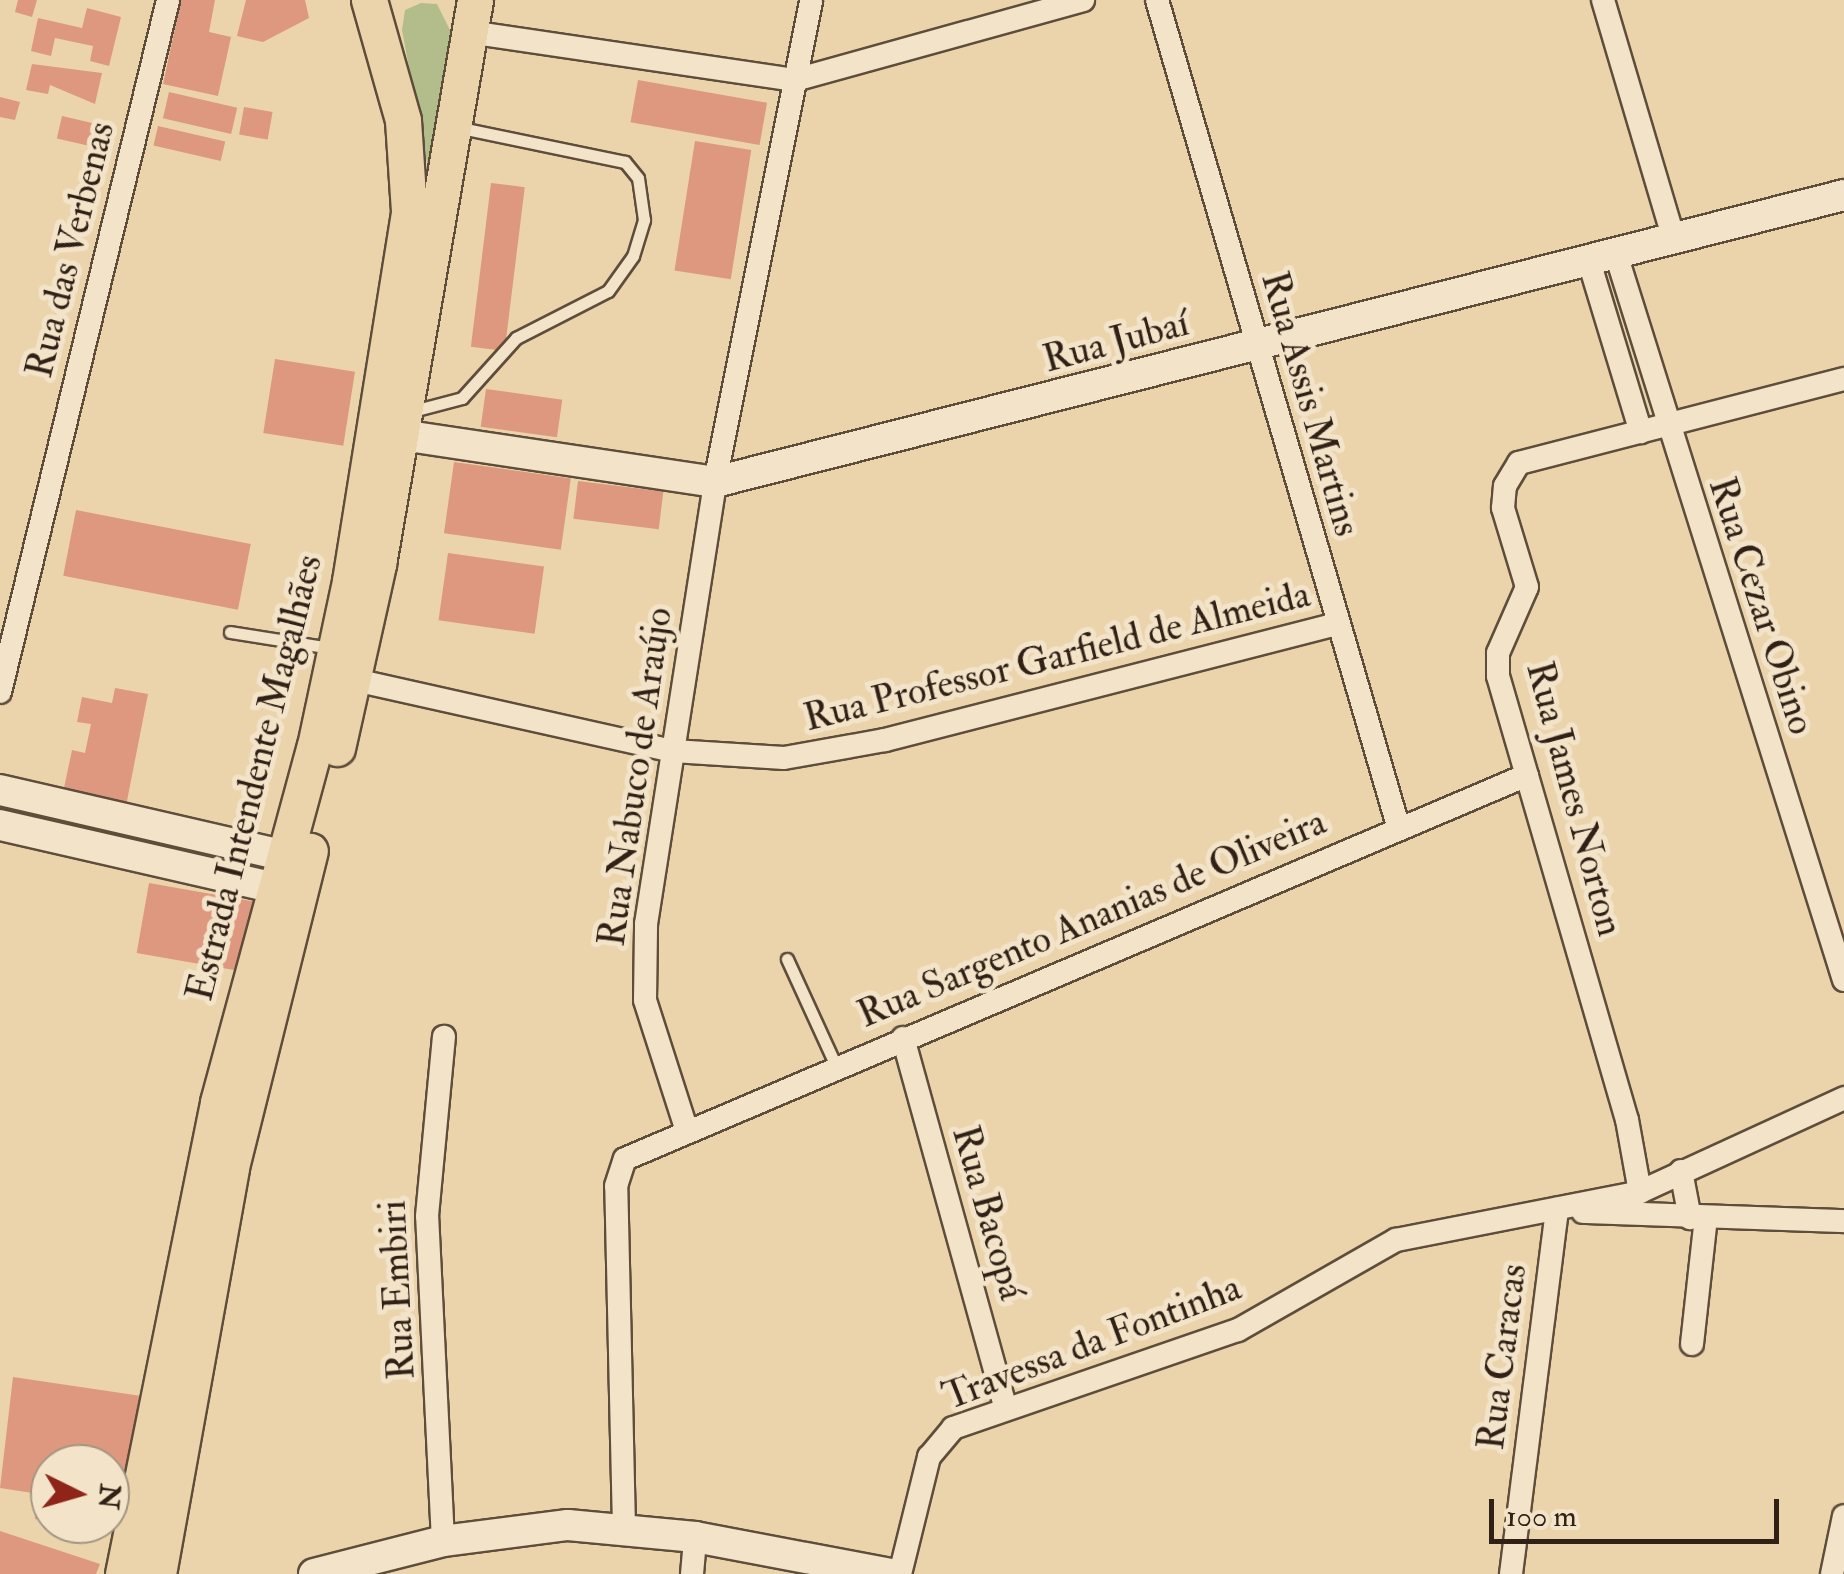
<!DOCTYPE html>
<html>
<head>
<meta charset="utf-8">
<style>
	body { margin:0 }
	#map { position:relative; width:1844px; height:1574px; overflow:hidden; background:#ebd4ac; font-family:"IM FELL Double Pica",serif }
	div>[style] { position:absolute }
	.green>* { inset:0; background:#b3bd8c }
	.building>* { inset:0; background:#dd987f; transform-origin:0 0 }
	.roads { filter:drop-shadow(2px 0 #5f4d3b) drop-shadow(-2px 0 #5f4d3b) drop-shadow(0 2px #5f4d3b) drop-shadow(0 -2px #5f4d3b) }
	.lane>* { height:11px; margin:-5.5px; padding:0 5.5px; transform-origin:5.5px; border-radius:5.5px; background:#f2e3c9 }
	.street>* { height:22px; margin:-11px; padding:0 11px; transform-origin:11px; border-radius:11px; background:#f2e3c9 }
	.secondary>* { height:30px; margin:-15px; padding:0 15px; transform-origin:15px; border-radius:15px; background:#f2e3c9 }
	.primary>* { height:35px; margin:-17.5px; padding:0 17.5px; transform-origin:17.5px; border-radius:17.5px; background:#ebd4ac }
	span { translate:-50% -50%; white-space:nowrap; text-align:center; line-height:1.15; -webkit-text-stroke:10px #f2e3c9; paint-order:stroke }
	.street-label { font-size:38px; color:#302015 }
	.north { position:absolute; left:30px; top:1444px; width:100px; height:100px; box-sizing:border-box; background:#f2e3c9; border:2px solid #a49581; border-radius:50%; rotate:95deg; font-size:28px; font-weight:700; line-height:40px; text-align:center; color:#302015 }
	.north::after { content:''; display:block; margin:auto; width:35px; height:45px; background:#8f2418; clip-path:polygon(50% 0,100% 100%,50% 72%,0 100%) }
	.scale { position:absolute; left:1489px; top:1499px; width:290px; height:45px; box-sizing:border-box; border:5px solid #302015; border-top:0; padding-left:12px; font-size:30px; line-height:35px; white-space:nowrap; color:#302015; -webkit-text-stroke:8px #f2e3c9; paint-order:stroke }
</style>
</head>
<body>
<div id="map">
	<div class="green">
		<i style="clip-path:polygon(421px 3px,437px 4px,456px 42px,431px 184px,402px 30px,405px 10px)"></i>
		<i style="clip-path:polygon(0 796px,260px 857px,261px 866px,256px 873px,0 818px)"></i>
	</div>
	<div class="building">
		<i style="clip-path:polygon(18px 0,37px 0,32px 17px,15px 12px)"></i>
		<i style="clip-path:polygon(181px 0,215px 0,209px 32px,231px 37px,218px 96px,163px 84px)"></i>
		<i style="clip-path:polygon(246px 0,305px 0,309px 18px,263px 42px,237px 36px)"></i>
		<i style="clip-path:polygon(87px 8px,121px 17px,109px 66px,90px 61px,93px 46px,55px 38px,51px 56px,31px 51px,38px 18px,82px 28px)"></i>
		<i style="clip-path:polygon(32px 64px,102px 73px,95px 104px,50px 85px,48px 94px,26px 90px)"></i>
		<i style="left:638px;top:80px;width:131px;height:43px;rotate:10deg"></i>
		<i style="left:169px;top:92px;width:70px;height:27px;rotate:13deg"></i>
		<i style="clip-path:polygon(0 97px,20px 102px,15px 120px,0 117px)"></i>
		<i style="left:244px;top:107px;width:29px;height:28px;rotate:10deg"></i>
		<i style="left:62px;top:116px;width:43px;height:23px;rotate:13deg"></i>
		<i style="left:158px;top:126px;width:69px;height:20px;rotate:13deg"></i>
		<i style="left:695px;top:141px;width:57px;height:131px;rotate:9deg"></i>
		<i style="left:491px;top:183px;width:34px;height:165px;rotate:7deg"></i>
		<i style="left:275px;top:359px;width:81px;height:75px;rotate:9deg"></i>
		<i style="left:486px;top:389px;width:77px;height:38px;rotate:8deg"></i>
		<i style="left:454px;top:462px;width:118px;height:72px;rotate:8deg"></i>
		<i style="left:578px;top:481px;width:86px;height:38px;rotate:7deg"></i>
		<i style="left:76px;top:510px;width:178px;height:67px;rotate:11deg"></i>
		<i style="left:448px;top:553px;width:97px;height:68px;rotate:8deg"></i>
		<i style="clip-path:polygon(115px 688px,148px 694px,126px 806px,63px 793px,72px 750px,85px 753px,91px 724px,77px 722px,82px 697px,112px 703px)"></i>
		<i style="left:149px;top:883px;width:106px;height:71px;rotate:10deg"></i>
		<i style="clip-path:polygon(13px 1377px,148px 1397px,127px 1533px,81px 1526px,110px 1524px,110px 1464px,50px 1464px,50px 1521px,35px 1519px,39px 1494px,0 1488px)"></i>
		<i style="clip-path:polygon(0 1531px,100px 1564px,96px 1574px,0 1574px)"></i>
	</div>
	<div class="roads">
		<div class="lane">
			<i style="left:409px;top:412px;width:55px;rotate:-14.8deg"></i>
			<i style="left:462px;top:398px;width:81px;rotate:-48deg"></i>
			<i style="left:516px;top:338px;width:103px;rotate:-27.1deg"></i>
			<i style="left:608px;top:291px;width:43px;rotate:-54.5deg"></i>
			<i style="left:633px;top:256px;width:38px;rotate:-73deg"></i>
			<i style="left:644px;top:220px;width:42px;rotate:-98.1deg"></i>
			<i style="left:638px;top:178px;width:21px;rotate:-129deg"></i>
			<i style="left:625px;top:162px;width:173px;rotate:-168.3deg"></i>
			<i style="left:230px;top:632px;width:102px;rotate:9deg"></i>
			<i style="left:787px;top:959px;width:118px;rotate:65.4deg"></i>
		</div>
		<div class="street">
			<i style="left:1157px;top:0;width:860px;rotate:73.73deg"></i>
			<i style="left:1603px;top:0;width:246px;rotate:73.5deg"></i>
			<i style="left:469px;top:32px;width:330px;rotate:8.4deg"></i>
			<i style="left:795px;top:80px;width:299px;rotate:-15.5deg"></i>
			<i style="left:1615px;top:251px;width:764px;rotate:72.56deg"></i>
			<i style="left:1588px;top:258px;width:182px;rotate:73.1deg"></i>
			<i style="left:355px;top:680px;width:326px;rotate:12.6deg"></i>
			<i style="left:673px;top:751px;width:111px;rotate:3.6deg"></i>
			<i style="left:784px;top:758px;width:103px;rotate:-10.1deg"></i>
			<i style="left:885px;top:740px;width:468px;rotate:-14.4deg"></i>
			<i style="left:0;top:692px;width:712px;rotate:-76.35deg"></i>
			<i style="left:903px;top:1038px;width:382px;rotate:74.5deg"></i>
			<i style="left:686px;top:1128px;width:134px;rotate:-107.8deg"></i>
			<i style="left:645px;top:1000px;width:76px;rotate:-89.2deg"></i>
			<i style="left:646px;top:924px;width:447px;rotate:-81.1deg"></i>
			<i style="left:715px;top:482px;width:491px;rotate:-78.7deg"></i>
			<i style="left:1681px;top:1171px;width:48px;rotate:79.2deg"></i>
			<i style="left:1640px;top:1192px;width:73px;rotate:-100.2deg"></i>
			<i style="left:1627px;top:1120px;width:462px;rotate:-106.2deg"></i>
			<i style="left:1498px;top:676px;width:23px;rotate:-90deg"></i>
			<i style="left:1498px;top:653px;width:72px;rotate:-66.3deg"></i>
			<i style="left:1527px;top:587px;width:83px;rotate:-106.9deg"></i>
			<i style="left:1503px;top:508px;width:22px;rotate:-85deg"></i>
			<i style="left:1505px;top:486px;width:27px;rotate:-59deg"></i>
			<i style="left:1519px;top:463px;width:336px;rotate:-14.5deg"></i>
			<i style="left:1583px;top:1212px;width:261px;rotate:2deg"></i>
			<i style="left:1692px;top:1344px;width:127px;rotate:-83.7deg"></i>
			<i style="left:624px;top:1528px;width:342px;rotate:-91.3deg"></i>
			<i style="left:616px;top:1186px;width:28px;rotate:-72deg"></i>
			<i style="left:625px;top:1159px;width:980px;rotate:-23.06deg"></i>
			<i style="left:443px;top:1541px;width:325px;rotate:-92.8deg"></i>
			<i style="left:427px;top:1216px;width:180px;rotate:-84.6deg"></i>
			<i style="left:692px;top:1574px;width:37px;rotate:-85deg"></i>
			<i style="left:900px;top:1574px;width:121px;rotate:-76.1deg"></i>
			<i style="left:929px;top:1457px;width:38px;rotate:-50deg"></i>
			<i style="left:953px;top:1428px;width:301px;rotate:-19deg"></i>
			<i style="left:1238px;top:1330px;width:182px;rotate:-29.7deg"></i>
			<i style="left:1396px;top:1240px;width:249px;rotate:-11.1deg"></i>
			<i style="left:1640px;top:1192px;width:225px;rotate:-24.7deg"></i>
			<i style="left:1511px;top:1574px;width:368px;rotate:-82.8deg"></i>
			<i style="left:1832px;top:1574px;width:59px;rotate:-78.3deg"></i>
		</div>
		<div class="secondary">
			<i style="left:401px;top:435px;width:317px;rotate:8.5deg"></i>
			<i style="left:715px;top:482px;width:1165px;rotate:-14.26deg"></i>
			<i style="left:0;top:790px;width:293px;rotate:13deg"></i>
			<i style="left:0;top:825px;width:282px;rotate:12.9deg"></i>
			<i style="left:314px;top:1574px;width:133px;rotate:-14.3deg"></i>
			<i style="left:443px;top:1541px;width:126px;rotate:-7.3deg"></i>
			<i style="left:568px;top:1525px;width:128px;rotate:5.4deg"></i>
			<i style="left:695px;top:1537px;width:198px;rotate:10.7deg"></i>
		</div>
		<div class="primary">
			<i style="left:337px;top:748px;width:189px;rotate:-77.4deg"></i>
			<i style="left:378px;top:564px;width:572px;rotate:-80.24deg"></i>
			<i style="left:123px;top:1574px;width:481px;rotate:-78.6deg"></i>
			<i style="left:218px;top:1102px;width:369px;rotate:-74.8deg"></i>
			<i style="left:315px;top:746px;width:169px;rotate:-78deg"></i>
			<i style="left:350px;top:581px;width:375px;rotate:-80.9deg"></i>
			<i style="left:409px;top:211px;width:91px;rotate:-93.8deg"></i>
			<i style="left:403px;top:120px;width:125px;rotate:-105.8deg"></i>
			<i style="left:158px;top:1574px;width:413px;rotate:-79.8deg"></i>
			<i style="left:231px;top:1167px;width:326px;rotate:-76deg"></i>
		</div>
	</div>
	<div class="street-label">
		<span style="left:71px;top:250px;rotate:-76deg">Rua das Verbenas</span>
		<span style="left:1116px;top:342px;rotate:-15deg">Rua Jubaí</span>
		<span style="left:1310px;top:404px;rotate:74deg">Rua Assis Martins</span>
		<span style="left:1761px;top:606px;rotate:72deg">Rua Cezar Obino</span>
		<span style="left:1057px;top:657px;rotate:-14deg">Rua Professor Garfield de Almeida</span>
		<span style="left:636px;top:777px;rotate:-82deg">Rua Nabuco de Araújo</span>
		<span style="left:255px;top:778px;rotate:-76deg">Estrada Intendente Magalhães</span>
		<span style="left:1574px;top:799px;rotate:75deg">Rua James Norton</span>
		<span style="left:1092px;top:919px;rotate:-23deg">Rua Sargento Ananias de Oliveira</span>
		<span style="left:988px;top:1213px;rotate:74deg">Rua Bacopá</span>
		<span style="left:398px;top:1290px;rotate:-93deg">Rua Embiri</span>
		<span style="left:1092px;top:1343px;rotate:-21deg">Travessa da Fontinha</span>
		<span style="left:1503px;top:1357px;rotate:-83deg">Rua Caracas</span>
	</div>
	<div class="north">N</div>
	<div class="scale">100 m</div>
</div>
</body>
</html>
